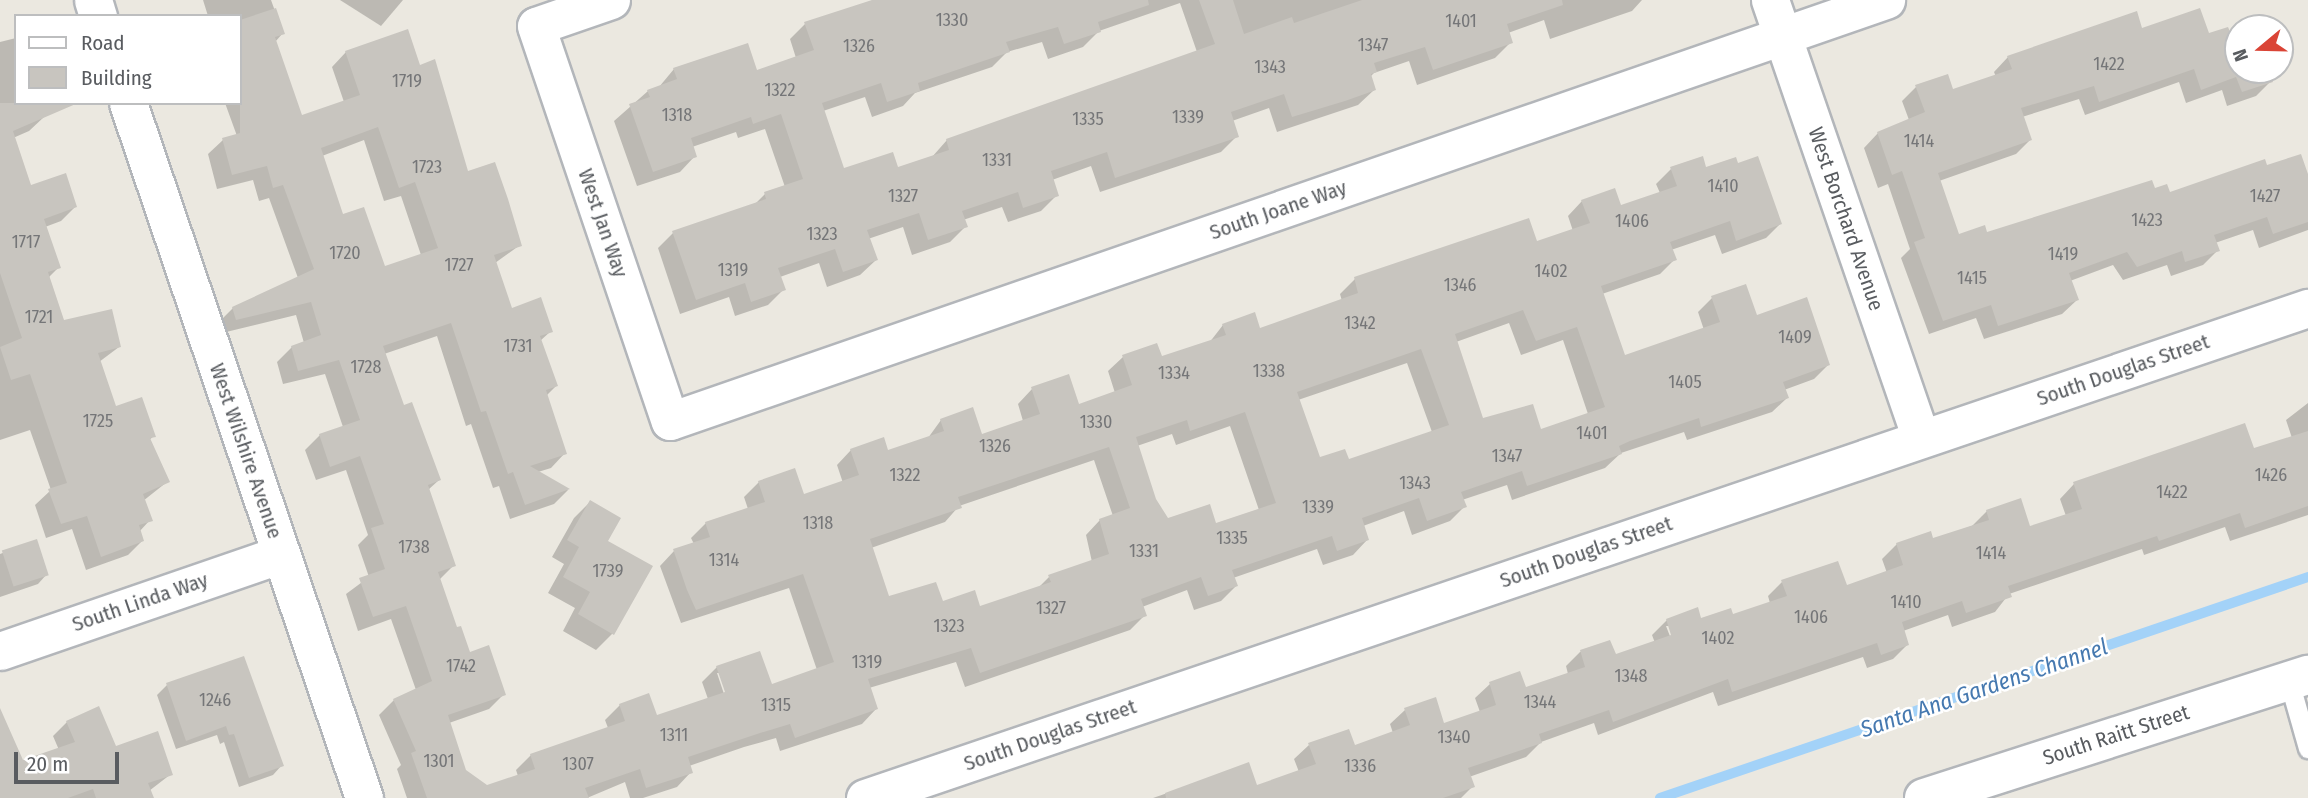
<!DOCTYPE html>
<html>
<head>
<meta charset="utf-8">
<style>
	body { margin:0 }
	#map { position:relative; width:2308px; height:798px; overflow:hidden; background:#ebe8e0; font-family:"Fira Sans Condensed",sans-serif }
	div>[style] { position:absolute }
	.shadow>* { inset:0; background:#0003 }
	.stream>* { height:10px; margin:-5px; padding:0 5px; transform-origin:5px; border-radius:5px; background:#a3d2f8 }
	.building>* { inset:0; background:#c8c5bf; transform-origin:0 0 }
	.roads { filter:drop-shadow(2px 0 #b3b6ba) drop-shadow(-2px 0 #b3b6ba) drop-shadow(0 2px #b3b6ba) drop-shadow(0 -2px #b3b6ba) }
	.service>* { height:19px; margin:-9.5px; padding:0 9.5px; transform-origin:9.5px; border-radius:9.5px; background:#fff }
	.minor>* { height:37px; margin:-18.5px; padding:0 18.5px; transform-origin:18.5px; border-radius:18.5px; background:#fff }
	.tertiary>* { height:38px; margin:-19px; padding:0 19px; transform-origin:19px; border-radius:19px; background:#fff }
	span { translate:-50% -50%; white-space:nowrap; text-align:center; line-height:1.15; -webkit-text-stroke:5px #fff; paint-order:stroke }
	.number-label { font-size:18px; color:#757678 }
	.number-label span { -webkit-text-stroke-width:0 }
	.street-label { font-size:21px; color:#595c60 }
	.water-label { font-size:23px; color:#4679b0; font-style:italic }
	.legend { position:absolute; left:14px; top:14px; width:228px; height:91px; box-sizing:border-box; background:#fff; border:2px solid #bdbebf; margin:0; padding:9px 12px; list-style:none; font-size:21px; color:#595c60 }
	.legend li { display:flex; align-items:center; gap:14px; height:35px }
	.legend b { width:35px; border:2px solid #bdbebf }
	.north { position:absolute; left:2224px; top:14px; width:70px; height:70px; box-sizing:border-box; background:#fff; border:2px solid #bdbebf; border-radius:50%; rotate:251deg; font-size:19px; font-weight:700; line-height:28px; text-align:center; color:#595c60 }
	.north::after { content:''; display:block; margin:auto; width:24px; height:32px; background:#da4436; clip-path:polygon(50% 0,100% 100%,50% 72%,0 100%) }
	.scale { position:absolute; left:14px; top:752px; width:105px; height:32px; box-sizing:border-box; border:4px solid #595c60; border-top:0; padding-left:9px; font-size:21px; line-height:24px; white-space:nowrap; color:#595c60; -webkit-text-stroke:5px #fff; paint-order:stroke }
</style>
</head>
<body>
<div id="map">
	<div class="shadow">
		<i style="clip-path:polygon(evenodd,203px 0,271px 0,283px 33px,275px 42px,301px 117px,344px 102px,332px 67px,346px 52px,419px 67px,467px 173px,520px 245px,495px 263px,511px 310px,551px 331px,540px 341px,556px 386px,546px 396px,565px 453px,551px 468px,538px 472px,568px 490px,554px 504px,510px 519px,499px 486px,493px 488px,471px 424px,466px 426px,437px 336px,384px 354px,402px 407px,439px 480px,428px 490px,454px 565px,439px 580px,456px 630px,469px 654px,504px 694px,489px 709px,449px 723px,465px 771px,487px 787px,518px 776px,516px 770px,531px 755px,608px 728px,605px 720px,620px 705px,656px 717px,708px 699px,702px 682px,717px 667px,771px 686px,817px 670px,789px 588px,681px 623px,660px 566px,674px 551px,694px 544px,691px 538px,706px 523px,748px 509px,744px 497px,759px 482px,803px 496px,843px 483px,837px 465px,851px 450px,887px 452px,928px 438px,941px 420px,981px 436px,1023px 421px,1018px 404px,1032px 389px,1078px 406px,1115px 393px,1108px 371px,1123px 357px,1156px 345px,1160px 359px,1209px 343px,1223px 325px,1259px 330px,1342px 301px,1340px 294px,1355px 279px,1536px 243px,1573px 231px,1568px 216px,1582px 201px,1620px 207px,1660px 193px,1656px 184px,1671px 169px,1705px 169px,1780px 224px,1766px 238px,1722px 254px,1715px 235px,1671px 250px,1675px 259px,1660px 274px,1602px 294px,1624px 357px,1704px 330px,1698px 312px,1712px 298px,1756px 317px,1828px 365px,1814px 379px,1784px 390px,1787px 398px,1772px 412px,1687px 440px,1684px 432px,1621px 453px,1605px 468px,1512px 500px,1507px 485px,1462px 500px,1465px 506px,1450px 521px,1412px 535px,1404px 511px,1363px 526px,1367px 540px,1353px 555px,1323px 565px,1317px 549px,1233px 578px,1236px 586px,1221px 601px,1194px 610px,1187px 590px,1142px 607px,1145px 615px,1130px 630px,965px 687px,956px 662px,869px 688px,876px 709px,862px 724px,780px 751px,776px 738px,744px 747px,689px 766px,691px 772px,677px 787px,643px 798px,630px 798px,625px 782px,587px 798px,407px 798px,397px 769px,401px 765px,379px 715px,394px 700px,416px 690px,391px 619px,358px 631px,346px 594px,369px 577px,358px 545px,368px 535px,346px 470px,316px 480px,305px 450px,320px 435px,343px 427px,325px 374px,283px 384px,277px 362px,292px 347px,304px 343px,296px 315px,222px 333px,218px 323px,233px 308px,298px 278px,269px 198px,259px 201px,253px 180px,217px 189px,208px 154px,223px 140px,237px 136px,225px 103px,240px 103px,240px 16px,208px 16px,203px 0,364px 140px,384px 201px,401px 196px,421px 255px,384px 268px,342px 216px,322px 156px,364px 140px,203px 0,1509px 323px,1521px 355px,1563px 340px,1588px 414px,1540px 431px,1482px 420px,1456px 342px,1509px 323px,203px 0,1407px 363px,1432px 432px,1348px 461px,1319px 460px,1298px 400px,1407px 363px,203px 0,1230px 426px,1259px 510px,1215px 526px,1168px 520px,1154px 500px,1137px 446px,1172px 434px,1176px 445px,1230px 426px,203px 0,1094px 460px,1113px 516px,1100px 520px,1086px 535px,1092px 562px,1049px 577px,1038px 588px,979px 608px,889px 599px,871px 548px,945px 522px,959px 506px,1094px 460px,203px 0,717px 673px,720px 673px,729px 699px,726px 700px,717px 673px)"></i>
		<i style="clip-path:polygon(340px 0,403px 0,381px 26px)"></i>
		<i style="clip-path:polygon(evenodd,874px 0,1642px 0,1632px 11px,1550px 39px,1544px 20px,1508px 33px,1511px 42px,1495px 58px,1417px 85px,1409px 61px,1374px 73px,1370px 77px,1374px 90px,1358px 105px,1277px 132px,1269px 108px,1232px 121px,1237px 136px,1221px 152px,1100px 192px,1091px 166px,1052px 180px,1057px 195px,1041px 211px,1008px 222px,1002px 207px,963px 220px,965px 227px,950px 242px,912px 255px,903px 227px,868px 239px,876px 260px,860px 275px,827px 287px,819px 263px,780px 277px,784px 289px,768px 305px,735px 316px,729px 297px,680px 314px,658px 248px,673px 233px,754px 205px,765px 194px,785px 187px,765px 129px,738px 138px,736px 132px,692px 147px,695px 156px,680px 172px,637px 186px,614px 121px,648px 91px,659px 87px,674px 69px,756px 72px,796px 58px,790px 39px,805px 24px,874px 0,1180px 3px,1197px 52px,947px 140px,932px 157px,897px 169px,843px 170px,823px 111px,865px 97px,872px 117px,903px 106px,915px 93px,992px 67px,1007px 52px,1042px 42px,1048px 59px,1083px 47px,1099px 31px,1180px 3px)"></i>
		<i style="clip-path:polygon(2141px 30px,2208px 36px,2238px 33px,2238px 70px,2267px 70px,2271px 81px,2256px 96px,2227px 106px,2222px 90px,2186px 103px,2179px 82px,2085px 115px,2079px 99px,2022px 117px,2030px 140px,2016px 154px,1939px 181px,1958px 236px,1986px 234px,2154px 191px,2168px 194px,2266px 167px,2308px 179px,2308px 230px,2259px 248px,2253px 230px,2215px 243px,2218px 250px,2203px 265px,2171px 276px,2167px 265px,2123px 280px,2113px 265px,2070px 281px,2077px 300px,2062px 314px,1984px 339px,1976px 318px,1929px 334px,1901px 258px,1910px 249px,1888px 184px,1878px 188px,1864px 148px,1878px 133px,1909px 120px,1902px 101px,1916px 87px,1952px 92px,1996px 77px,1994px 72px,2008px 57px)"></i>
		<i style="clip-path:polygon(16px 38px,16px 103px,44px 117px,29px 131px,13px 138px,30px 187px,75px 207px,61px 221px,45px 227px,59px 267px,48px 278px,63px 323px,119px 347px,99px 362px,115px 408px,154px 436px,149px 440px,167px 482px,143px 501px,150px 520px,139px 532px,142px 541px,128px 555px,86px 570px,72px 529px,46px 538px,35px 505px,51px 490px,30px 430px,0 440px,0 42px)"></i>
		<i style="clip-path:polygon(evenodd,2308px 403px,2308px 515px,2230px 541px,2225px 527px,2144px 555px,2142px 549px,2009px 594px,1995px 612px,1952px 627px,1948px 615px,1903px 631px,1907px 645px,1893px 659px,1867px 668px,1863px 657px,1718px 706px,1713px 692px,1598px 735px,1594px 723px,1541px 742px,1526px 757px,1469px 777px,1473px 786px,1461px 798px,1153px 798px,1248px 765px,1255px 787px,1299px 772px,1294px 759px,1309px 745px,1354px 747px,1393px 733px,1390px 724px,1405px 710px,1443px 725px,1480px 712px,1475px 698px,1490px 684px,1525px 690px,1568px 674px,1566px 666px,1580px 652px,1609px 642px,1614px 657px,1655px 643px,1652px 635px,1667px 620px,1732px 617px,1770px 603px,1768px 596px,1782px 582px,1846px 587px,1887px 573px,1882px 559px,1897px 544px,1932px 540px,1972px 526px,1987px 511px,2029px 528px,2066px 516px,2060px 499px,2074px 484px,2253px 450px,2292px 438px,2286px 420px,2308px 403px,1666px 626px,1670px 626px,1673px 644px,1666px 626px)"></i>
		<i style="clip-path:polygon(590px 502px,606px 541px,651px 567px,612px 634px,596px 650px,563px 631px,575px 608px,548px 593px,564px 564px,552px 557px,574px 518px)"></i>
		<i style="clip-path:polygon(36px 541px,47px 574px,38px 584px,0 597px,0 554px)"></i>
		<i style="clip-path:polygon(243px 659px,282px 765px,273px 775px,239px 787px,224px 742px,220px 744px,217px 735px,176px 749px,157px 695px,167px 685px)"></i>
		<i style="clip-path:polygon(67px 722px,115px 748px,171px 774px,149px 791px,152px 798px,0 798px,0 742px,22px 763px,59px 750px,53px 736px)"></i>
	</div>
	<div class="stream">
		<i style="left:1660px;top:798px;width:685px;rotate:-18.83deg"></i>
	</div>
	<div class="building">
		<i style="clip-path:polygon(872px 0,1148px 0,1149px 5px,1098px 22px,1101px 32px,1064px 44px,1058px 27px,1006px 42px,1010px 52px,918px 83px,920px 91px,887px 102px,881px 83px,822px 103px,844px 168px,893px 152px,898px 167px,949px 150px,946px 139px,1215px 44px,1199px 0,1233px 0,1244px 34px,1292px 17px,1294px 23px,1362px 0,1562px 0,1563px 5px,1507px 24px,1513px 43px,1433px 70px,1425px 47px,1374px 63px,1377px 72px,1371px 74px,1376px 90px,1345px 101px,1292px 117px,1284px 94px,1231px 112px,1239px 137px,1115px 178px,1107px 152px,1051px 171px,1059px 196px,1023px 208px,1018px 192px,962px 211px,968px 227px,928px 240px,919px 213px,867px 230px,878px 260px,843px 272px,835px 249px,778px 268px,786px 290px,751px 302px,745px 283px,696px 300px,672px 231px,766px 199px,764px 192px,803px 179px,781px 114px,753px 124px,751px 117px,691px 138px,697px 157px,653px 172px,629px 104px,650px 97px,647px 90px,677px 79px,673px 68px,748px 43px,757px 70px,814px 50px,804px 22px)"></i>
		<i style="clip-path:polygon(evenodd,276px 8px,285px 34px,275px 37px,302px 115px,360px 95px,345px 51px,408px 29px,420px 65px,435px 59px,468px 171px,495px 162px,508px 199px,522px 246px,494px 255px,512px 308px,541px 297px,553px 332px,540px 336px,558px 386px,546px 390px,567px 454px,530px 466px,570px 489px,525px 505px,513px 472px,508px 474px,486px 411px,481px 412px,451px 323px,383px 346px,404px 405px,412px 402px,441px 480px,428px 485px,456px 566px,438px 572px,457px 627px,461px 626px,470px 652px,489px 645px,506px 695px,448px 715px,466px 770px,487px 785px,535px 769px,530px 754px,625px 721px,619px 704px,649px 693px,657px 715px,725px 692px,716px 666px,760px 651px,772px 684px,834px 662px,803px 574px,696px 610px,687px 590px,673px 549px,710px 537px,705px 522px,765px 502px,758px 481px,795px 468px,804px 494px,859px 475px,850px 449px,884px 437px,888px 450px,944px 431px,940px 419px,973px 407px,982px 434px,1040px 414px,1031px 387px,1069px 374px,1079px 404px,1132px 385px,1122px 355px,1157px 343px,1162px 356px,1226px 335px,1222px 324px,1255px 312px,1260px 328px,1358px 293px,1354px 277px,1529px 218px,1537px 241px,1590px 223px,1581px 200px,1615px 188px,1621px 205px,1677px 186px,1670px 167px,1703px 156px,1706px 167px,1736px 157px,1738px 163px,1758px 156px,1782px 224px,1736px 241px,1730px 221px,1670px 242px,1677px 260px,1601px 286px,1625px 355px,1720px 322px,1711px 296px,1746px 284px,1757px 315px,1807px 297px,1830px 365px,1783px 382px,1789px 398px,1701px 427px,1699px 418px,1630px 441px,1619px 446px,1622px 454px,1527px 486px,1522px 471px,1461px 492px,1467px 507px,1427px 521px,1419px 498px,1362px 518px,1369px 540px,1337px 551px,1332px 536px,1232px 570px,1238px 586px,1208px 596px,1201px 577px,1141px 599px,1147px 616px,980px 673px,971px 648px,868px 679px,878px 709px,795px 738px,790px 724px,760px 733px,688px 757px,693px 773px,646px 788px,640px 769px,585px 788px,589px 798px,427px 798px,411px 753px,416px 751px,393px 699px,432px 681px,406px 606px,373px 617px,359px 578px,385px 569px,371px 528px,384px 524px,360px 456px,330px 467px,319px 434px,360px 420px,339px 360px,298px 371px,291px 346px,321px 335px,311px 302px,236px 320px,232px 307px,314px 269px,283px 185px,273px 188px,267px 166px,232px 175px,222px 138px,240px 133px,240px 20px,276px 8px,378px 127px,399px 188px,415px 182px,438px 248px,385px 266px,364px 207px,343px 214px,321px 148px,378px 127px,276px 8px,1523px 310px,1536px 341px,1577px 327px,1605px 407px,1541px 429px,1533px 404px,1483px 418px,1455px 334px,1523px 310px,276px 8px,1421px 349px,1449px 425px,1349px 459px,1345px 449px,1320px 457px,1297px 392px,1421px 349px,276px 8px,1245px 412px,1276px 503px,1216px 523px,1210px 504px,1168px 518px,1156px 499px,1136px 437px,1187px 420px,1190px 431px,1245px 412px,276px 8px,1109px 447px,1130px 508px,1099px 519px,1109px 554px,1048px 575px,1051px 582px,980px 606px,975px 590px,943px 601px,936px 582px,889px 596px,870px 539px,962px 508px,958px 497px,1109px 447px)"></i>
		<i style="clip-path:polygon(2200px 8px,2209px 33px,2228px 27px,2231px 34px,2238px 31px,2238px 70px,2269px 70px,2273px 82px,2242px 92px,2236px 77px,2201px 90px,2194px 69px,2099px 102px,2094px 86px,2021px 108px,2032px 140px,1938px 173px,1959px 234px,1985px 225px,1987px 232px,2152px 180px,2155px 188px,2167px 184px,2170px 192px,2265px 159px,2267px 165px,2301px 154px,2308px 174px,2308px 222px,2273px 234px,2267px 217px,2214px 235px,2220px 251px,2185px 262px,2182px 251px,2137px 267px,2127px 252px,2069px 273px,2079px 300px,1998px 326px,1991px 305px,1943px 321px,1914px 242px,1925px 238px,1902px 171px,1892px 175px,1877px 132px,1925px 112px,1915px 85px,1948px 74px,1953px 89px,2012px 69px,2007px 56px,2137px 11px,2142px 28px)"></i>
		<i style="clip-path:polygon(0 103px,78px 103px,13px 131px,31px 185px,66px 173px,77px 207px,44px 219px,61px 268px,48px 272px,64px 320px,112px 309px,121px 347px,98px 353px,116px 406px,142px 397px,156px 437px,150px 438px,170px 482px,143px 494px,153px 521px,139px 525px,144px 541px,101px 557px,87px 516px,61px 524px,48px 489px,67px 483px,30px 374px,11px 380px,0 347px,22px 338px,0 273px)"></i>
		<i style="clip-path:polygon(2245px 423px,2254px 448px,2308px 431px,2308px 506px,2245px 528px,2240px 513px,2159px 541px,2157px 536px,2008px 586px,2012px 597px,1966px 613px,1962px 601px,1902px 622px,1909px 645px,1881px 655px,1877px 643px,1732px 692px,1728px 679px,1613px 722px,1609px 710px,1539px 734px,1542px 743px,1468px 768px,1475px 787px,1443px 798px,1166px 798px,1165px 793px,1249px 762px,1257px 785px,1316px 764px,1308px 743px,1349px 729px,1355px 745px,1410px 725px,1404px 708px,1436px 697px,1444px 723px,1496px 705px,1489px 682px,1520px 671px,1526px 687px,1585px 667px,1580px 650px,1610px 640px,1616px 654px,1671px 635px,1666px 619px,1698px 607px,1701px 618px,1731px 608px,1733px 614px,1787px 596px,1781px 580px,1838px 561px,1847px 585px,1903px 565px,1896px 543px,1931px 531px,1933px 538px,1989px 520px,1986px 510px,2021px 498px,2030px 526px,2082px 509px,2073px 482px)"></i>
		<i style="clip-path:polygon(590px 500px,621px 518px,608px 541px,653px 566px,614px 635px,578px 614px,590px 592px,563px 577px,579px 547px,567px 540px)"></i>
		<i style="left:37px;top:539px;width:38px;height:37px;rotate:72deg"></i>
		<i style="clip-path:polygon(244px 656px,284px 766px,249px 778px,234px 734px,229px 735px,226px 726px,186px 741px,166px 683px)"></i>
		<i style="clip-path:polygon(99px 706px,116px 746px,158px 731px,173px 775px,148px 783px,154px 798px,96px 798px,93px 789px,68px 798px,0 798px,0 708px,23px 760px,75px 742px,66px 721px)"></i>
	</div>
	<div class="roads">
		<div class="service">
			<i style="left:2289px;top:681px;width:70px;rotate:74.2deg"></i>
		</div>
		<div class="minor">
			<i style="left:93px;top:0;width:17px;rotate:73deg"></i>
			<i style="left:611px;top:0;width:79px;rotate:160.9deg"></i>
			<i style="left:536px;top:26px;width:417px;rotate:71.3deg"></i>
			<i style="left:670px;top:421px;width:1287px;rotate:-19.1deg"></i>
			<i style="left:1770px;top:0;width:463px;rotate:71deg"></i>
			<i style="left:128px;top:103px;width:734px;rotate:71.24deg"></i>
			<i style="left:0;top:651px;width:297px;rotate:-19deg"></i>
			<i style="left:865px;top:798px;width:1524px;rotate:-18.76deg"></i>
		</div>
		<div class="tertiary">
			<i style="left:1924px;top:798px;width:403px;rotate:-17.8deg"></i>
		</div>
	</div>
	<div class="number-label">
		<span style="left:952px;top:20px">1330</span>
		<span style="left:1461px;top:21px">1401</span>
		<span style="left:1373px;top:45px">1347</span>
		<span style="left:859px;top:46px">1326</span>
		<span style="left:2109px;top:64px">1422</span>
		<span style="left:1270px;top:67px">1343</span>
		<span style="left:407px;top:81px">1719</span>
		<span style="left:780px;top:90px">1322</span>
		<span style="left:677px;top:115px">1318</span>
		<span style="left:1188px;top:117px">1339</span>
		<span style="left:1088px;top:119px">1335</span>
		<span style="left:1919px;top:141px">1414</span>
		<span style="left:997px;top:160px">1331</span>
		<span style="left:427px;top:167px">1723</span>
		<span style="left:1723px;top:186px">1410</span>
		<span style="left:903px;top:196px">1327</span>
		<span style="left:2265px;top:196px">1427</span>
		<span style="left:2147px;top:220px">1423</span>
		<span style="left:1632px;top:221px">1406</span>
		<span style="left:822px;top:234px">1323</span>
		<span style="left:26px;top:242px">1717</span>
		<span style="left:345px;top:253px">1720</span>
		<span style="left:2063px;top:254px">1419</span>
		<span style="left:459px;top:265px">1727</span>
		<span style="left:733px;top:270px">1319</span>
		<span style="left:1551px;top:271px">1402</span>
		<span style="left:1972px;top:278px">1415</span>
		<span style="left:1460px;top:285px">1346</span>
		<span style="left:39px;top:317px">1721</span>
		<span style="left:1360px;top:323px">1342</span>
		<span style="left:1795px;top:337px">1409</span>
		<span style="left:518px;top:346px">1731</span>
		<span style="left:366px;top:367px">1728</span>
		<span style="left:1269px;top:371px">1338</span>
		<span style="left:1174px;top:373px">1334</span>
		<span style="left:1685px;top:382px">1405</span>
		<span style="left:98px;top:421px">1725</span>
		<span style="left:1096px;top:422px">1330</span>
		<span style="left:1592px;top:433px">1401</span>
		<span style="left:995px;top:446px">1326</span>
		<span style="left:1507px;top:456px">1347</span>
		<span style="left:905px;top:475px">1322</span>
		<span style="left:2271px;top:475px">1426</span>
		<span style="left:1415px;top:483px">1343</span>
		<span style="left:2172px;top:492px">1422</span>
		<span style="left:1318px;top:507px">1339</span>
		<span style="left:818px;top:523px">1318</span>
		<span style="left:1232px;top:538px">1335</span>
		<span style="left:414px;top:547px">1738</span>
		<span style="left:1144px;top:551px">1331</span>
		<span style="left:1991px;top:553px">1414</span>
		<span style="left:724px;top:560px">1314</span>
		<span style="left:608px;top:571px">1739</span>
		<span style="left:1906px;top:602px">1410</span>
		<span style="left:1051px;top:608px">1327</span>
		<span style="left:1811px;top:617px">1406</span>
		<span style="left:949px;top:626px">1323</span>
		<span style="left:1718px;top:638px">1402</span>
		<span style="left:867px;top:662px">1319</span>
		<span style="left:461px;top:666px">1742</span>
		<span style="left:1631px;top:676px">1348</span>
		<span style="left:215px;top:700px">1246</span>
		<span style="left:1540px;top:702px">1344</span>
		<span style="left:776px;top:705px">1315</span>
		<span style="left:674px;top:735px">1311</span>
		<span style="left:1454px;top:737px">1340</span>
		<span style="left:439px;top:761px">1301</span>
		<span style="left:578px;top:764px">1307</span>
		<span style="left:1360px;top:766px">1336</span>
	</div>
	<div class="street-label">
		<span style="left:1278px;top:210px;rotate:-19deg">South Joane Way</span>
		<span style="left:1846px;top:219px;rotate:71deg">West Borchard Avenue</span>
		<span style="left:603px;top:223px;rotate:71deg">West Jan Way</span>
		<span style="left:2123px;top:370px;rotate:-19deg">South Douglas Street</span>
		<span style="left:246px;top:451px;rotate:71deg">West Wilshire Avenue</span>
		<span style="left:1586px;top:552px;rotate:-19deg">South Douglas Street</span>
		<span style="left:140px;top:602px;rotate:-19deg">South Linda Way</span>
		<span style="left:1050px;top:735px;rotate:-19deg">South Douglas Street</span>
		<span style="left:2116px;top:735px;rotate:-18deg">South Raitt Street</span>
	</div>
	<div class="water-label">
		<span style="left:1984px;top:688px;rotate:-19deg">Santa Ana Gardens Channel</span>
	</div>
	<ul class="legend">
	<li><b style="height:9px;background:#fff"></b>Road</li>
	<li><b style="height:19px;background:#c8c5bf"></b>Building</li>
	</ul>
	<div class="north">N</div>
	<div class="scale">20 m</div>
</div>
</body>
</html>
